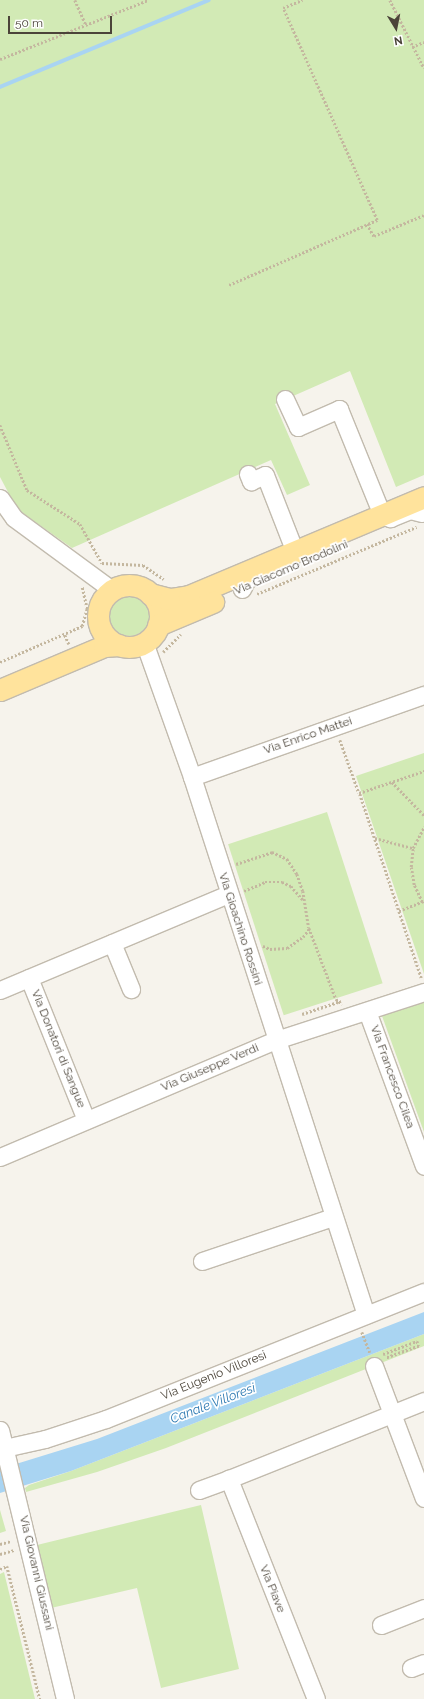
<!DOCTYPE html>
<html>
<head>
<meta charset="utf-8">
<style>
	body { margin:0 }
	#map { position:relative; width:424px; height:1699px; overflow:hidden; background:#f6f3ec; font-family:Raleway,sans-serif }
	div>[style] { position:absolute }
	.green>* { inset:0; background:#d2eab5; transform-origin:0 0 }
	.round { border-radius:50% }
	.water>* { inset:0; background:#a9d4f2 }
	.stream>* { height:4px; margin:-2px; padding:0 2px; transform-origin:2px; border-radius:2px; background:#a9d4f2 }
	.path>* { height:2.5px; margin-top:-1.25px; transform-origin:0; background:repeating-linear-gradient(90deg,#c4b79f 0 2px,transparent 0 4px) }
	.roads { filter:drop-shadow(1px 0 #c2bbae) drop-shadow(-1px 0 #c2bbae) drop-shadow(0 1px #c2bbae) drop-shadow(0 -1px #c2bbae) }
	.minor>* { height:17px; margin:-8.5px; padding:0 8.5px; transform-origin:8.5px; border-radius:8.5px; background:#fff }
	.major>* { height:21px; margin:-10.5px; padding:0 10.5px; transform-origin:10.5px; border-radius:10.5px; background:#ffe39c }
	.major>.ring { margin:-10.5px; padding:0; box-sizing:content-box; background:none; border:21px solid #ffe39c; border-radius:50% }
	span { translate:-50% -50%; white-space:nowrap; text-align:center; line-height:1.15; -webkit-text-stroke:3.5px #fff; paint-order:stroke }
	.street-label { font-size:12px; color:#4b4439 }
	.water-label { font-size:13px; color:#2e7ab2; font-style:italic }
	.north { position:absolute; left:376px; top:8px; width:40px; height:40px; -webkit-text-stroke:3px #fff; paint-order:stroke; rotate:170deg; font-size:11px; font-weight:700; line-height:16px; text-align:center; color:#4b4439 }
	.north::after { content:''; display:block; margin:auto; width:14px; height:18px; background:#4b4439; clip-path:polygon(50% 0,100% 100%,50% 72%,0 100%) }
	.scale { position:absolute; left:8px; top:16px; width:104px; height:18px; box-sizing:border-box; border:2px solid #4b4439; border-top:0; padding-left:5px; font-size:12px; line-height:14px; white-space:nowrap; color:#4b4439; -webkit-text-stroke:3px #fff; paint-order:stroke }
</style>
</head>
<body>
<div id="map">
	<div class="green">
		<i style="clip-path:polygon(0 0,424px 0,424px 475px,396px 487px,350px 371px,275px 404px,310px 485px,287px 495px,271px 460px,72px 548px,17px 509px,0 477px)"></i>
		<i class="round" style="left:108px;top:594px;width:42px;height:42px"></i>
		<i style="clip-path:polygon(424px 753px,424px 974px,356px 776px)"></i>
		<i style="left:327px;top:812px;width:180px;height:104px;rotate:72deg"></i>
		<i style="clip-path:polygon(424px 1002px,424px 1132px,382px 1016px)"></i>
		<i style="clip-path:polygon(424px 1334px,424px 1346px,166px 1448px,97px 1472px,26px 1492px,25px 1488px,29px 1485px,71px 1471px)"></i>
		<i style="clip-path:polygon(201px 1505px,239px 1669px,161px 1688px,137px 1588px,51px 1608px,37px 1545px)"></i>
		<i style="clip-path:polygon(0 1510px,6px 1531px,0 1533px)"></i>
		<i style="clip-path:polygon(4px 1572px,35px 1699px,0 1699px,0 1574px)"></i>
	</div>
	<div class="water">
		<i style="clip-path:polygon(424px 1312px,424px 1334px,71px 1471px,0 1493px,0 1471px,3px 1468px,97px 1439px)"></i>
	</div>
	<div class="stream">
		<i style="left:0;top:87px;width:226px;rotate:-22.6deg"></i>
	</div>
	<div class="path">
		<i style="left:75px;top:0;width:27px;rotate:66deg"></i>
		<i style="left:390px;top:0;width:76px;rotate:63.4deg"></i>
		<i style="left:412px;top:47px;width:13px;rotate:-23deg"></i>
		<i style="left:0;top:59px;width:159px;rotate:-21.7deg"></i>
		<i style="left:367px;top:224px;width:14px;rotate:60deg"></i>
		<i style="left:374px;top:236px;width:54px;rotate:-22.8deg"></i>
		<i style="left:229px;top:285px;width:162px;rotate:-23.7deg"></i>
		<i style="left:377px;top:220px;width:232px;rotate:-113.9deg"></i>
		<i style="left:283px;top:8px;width:21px;rotate:-23deg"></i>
		<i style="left:0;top:425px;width:70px;rotate:67.4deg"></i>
		<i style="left:27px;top:490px;width:63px;rotate:32.7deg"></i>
		<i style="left:80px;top:524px;width:45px;rotate:60.6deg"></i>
		<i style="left:102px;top:563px;width:41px;rotate:2.8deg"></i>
		<i style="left:143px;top:565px;width:25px;rotate:34deg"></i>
		<i style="left:257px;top:594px;width:173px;rotate:-22.8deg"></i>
		<i style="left:65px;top:635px;width:10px;rotate:66deg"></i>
		<i style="left:163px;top:652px;width:25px;rotate:-45deg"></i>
		<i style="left:0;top:662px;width:90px;rotate:-23.7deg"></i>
		<i style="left:82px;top:626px;width:18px;rotate:-74deg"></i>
		<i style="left:87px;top:609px;width:23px;rotate:-103deg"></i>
		<i style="left:340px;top:740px;width:56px;rotate:70.3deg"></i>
		<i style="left:392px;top:782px;width:46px;rotate:45.9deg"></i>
		<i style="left:375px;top:838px;width:39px;rotate:15deg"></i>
		<i style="left:236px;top:864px;width:38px;rotate:-18deg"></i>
		<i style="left:272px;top:852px;width:17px;rotate:25deg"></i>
		<i style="left:287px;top:859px;width:18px;rotate:56deg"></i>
		<i style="left:297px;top:874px;width:18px;rotate:71deg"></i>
		<i style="left:303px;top:891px;width:37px;rotate:81deg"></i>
		<i style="left:309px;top:928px;width:76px;rotate:69.2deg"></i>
		<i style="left:336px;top:999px;width:8px;rotate:40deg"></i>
		<i style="left:244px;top:891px;width:23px;rotate:-23deg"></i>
		<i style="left:265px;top:882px;width:17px"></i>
		<i style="left:282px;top:882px;width:10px;rotate:24deg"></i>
		<i style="left:291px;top:886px;width:18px;rotate:49deg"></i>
		<i style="left:422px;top:902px;width:19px;rotate:-115deg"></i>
		<i style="left:414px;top:885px;width:18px;rotate:-99deg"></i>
		<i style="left:411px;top:867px;width:19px;rotate:-84deg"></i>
		<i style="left:413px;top:848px;width:24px;rotate:-62deg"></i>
		<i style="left:399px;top:911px;width:27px;rotate:-22deg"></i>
		<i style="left:263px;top:946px;width:8px;rotate:23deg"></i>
		<i style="left:270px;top:949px;width:17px;rotate:-3deg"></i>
		<i style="left:287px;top:948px;width:19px;rotate:-35deg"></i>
		<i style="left:303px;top:937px;width:10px;rotate:-53deg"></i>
		<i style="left:421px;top:978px;width:195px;rotate:-108.5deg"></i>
		<i style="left:359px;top:793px;width:69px;rotate:-18.7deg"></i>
		<i style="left:302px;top:1014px;width:41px;rotate:-18.4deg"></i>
		<i style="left:362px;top:1332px;width:22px;rotate:69deg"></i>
		<i style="left:383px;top:1354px;width:36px;rotate:-21deg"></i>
		<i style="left:417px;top:1341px;width:5px;rotate:68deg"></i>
		<i style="left:419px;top:1346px;width:35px;rotate:160deg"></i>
		<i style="left:0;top:1544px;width:11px;rotate:-15deg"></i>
		<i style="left:0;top:1554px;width:15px;rotate:-16deg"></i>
		<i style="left:0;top:1569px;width:8px;rotate:-23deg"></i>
		<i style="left:7px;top:1566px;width:137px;rotate:76.1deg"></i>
	</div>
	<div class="roads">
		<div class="minor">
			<i style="left:285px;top:399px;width:31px;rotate:65deg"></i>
			<i style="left:298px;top:427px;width:45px;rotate:-23.7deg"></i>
			<i style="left:339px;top:409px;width:114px;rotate:67.9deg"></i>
			<i style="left:382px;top:515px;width:9px;rotate:21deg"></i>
			<i style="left:390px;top:518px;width:22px;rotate:-22deg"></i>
			<i style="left:410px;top:510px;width:12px;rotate:14deg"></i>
			<i style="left:248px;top:474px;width:8px;rotate:67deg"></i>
			<i style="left:251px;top:481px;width:15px;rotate:-23deg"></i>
			<i style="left:265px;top:475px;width:83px;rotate:68.7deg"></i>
			<i style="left:295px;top:552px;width:11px;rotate:124deg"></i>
			<i style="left:0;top:498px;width:24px;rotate:55deg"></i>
			<i style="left:14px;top:518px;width:122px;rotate:36.3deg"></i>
			<i style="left:242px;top:589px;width:11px;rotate:-63deg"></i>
			<i style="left:247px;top:579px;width:17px;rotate:-21deg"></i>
			<i style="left:144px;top:642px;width:143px;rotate:70.4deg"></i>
			<i style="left:192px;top:777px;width:565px;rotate:72.08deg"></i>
			<i style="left:192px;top:777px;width:246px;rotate:-19.5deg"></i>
			<i style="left:112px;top:943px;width:50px;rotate:67.6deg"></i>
			<i style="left:29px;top:978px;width:153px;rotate:68.1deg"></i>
			<i style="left:0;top:990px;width:247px;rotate:-22.8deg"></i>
			<i style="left:367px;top:1011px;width:165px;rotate:69.8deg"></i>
			<i style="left:0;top:1157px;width:300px;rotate:-23deg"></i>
			<i style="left:276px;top:1040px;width:156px;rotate:-18deg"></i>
			<i style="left:202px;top:1261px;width:138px;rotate:-18.6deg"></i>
			<i style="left:374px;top:1366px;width:141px;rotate:69.3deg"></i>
			<i style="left:0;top:1430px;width:277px;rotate:76.4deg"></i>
			<i style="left:0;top:1449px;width:46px;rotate:-12.5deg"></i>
			<i style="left:45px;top:1439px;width:64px;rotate:-18.2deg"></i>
			<i style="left:106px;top:1419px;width:342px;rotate:-21.8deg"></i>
			<i style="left:199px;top:1490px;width:32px;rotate:-20deg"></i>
			<i style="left:381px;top:1625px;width:46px;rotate:-21.6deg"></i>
			<i style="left:411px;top:1668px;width:14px;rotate:-21deg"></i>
			<i style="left:316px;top:1699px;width:237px;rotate:-111.6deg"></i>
			<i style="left:229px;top:1479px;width:210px;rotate:-21.8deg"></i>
		</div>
		<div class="major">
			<i class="ring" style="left:98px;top:585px;width:41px;height:41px"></i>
			<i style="left:150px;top:594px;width:21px;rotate:14deg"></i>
			<i style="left:170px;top:599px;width:19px;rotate:-9deg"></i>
			<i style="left:189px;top:596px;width:255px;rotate:-22.8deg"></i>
			<i style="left:158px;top:625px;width:60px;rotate:-22.7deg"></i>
			<i style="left:0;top:690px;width:113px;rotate:-22.9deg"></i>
			<i style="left:104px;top:646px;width:15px;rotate:-4deg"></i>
		</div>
	</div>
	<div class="street-label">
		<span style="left:291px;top:568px;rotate:-23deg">Via Giacomo Brodolini</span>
		<span style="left:308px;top:736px;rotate:-19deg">Via Enrico Mattei</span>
		<span style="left:240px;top:929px;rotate:72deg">Via Gioachino Rossini</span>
		<span style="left:58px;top:1049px;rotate:68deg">Via Donatori di Sangue</span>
		<span style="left:210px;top:1068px;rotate:-23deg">Via Giuseppe Verdi</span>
		<span style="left:392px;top:1077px;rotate:70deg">Via Francesco Cilea</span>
		<span style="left:214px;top:1376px;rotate:-22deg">Via Eugenio Villoresi</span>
		<span style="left:36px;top:1573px;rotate:77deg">Via Giovanni Giussani</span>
		<span style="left:272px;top:1589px;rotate:68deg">Via Piave</span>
	</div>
	<div class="water-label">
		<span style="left:213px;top:1404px;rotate:-21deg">Canale Villoresi</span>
	</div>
	<div class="north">N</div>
	<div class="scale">50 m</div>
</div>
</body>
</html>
